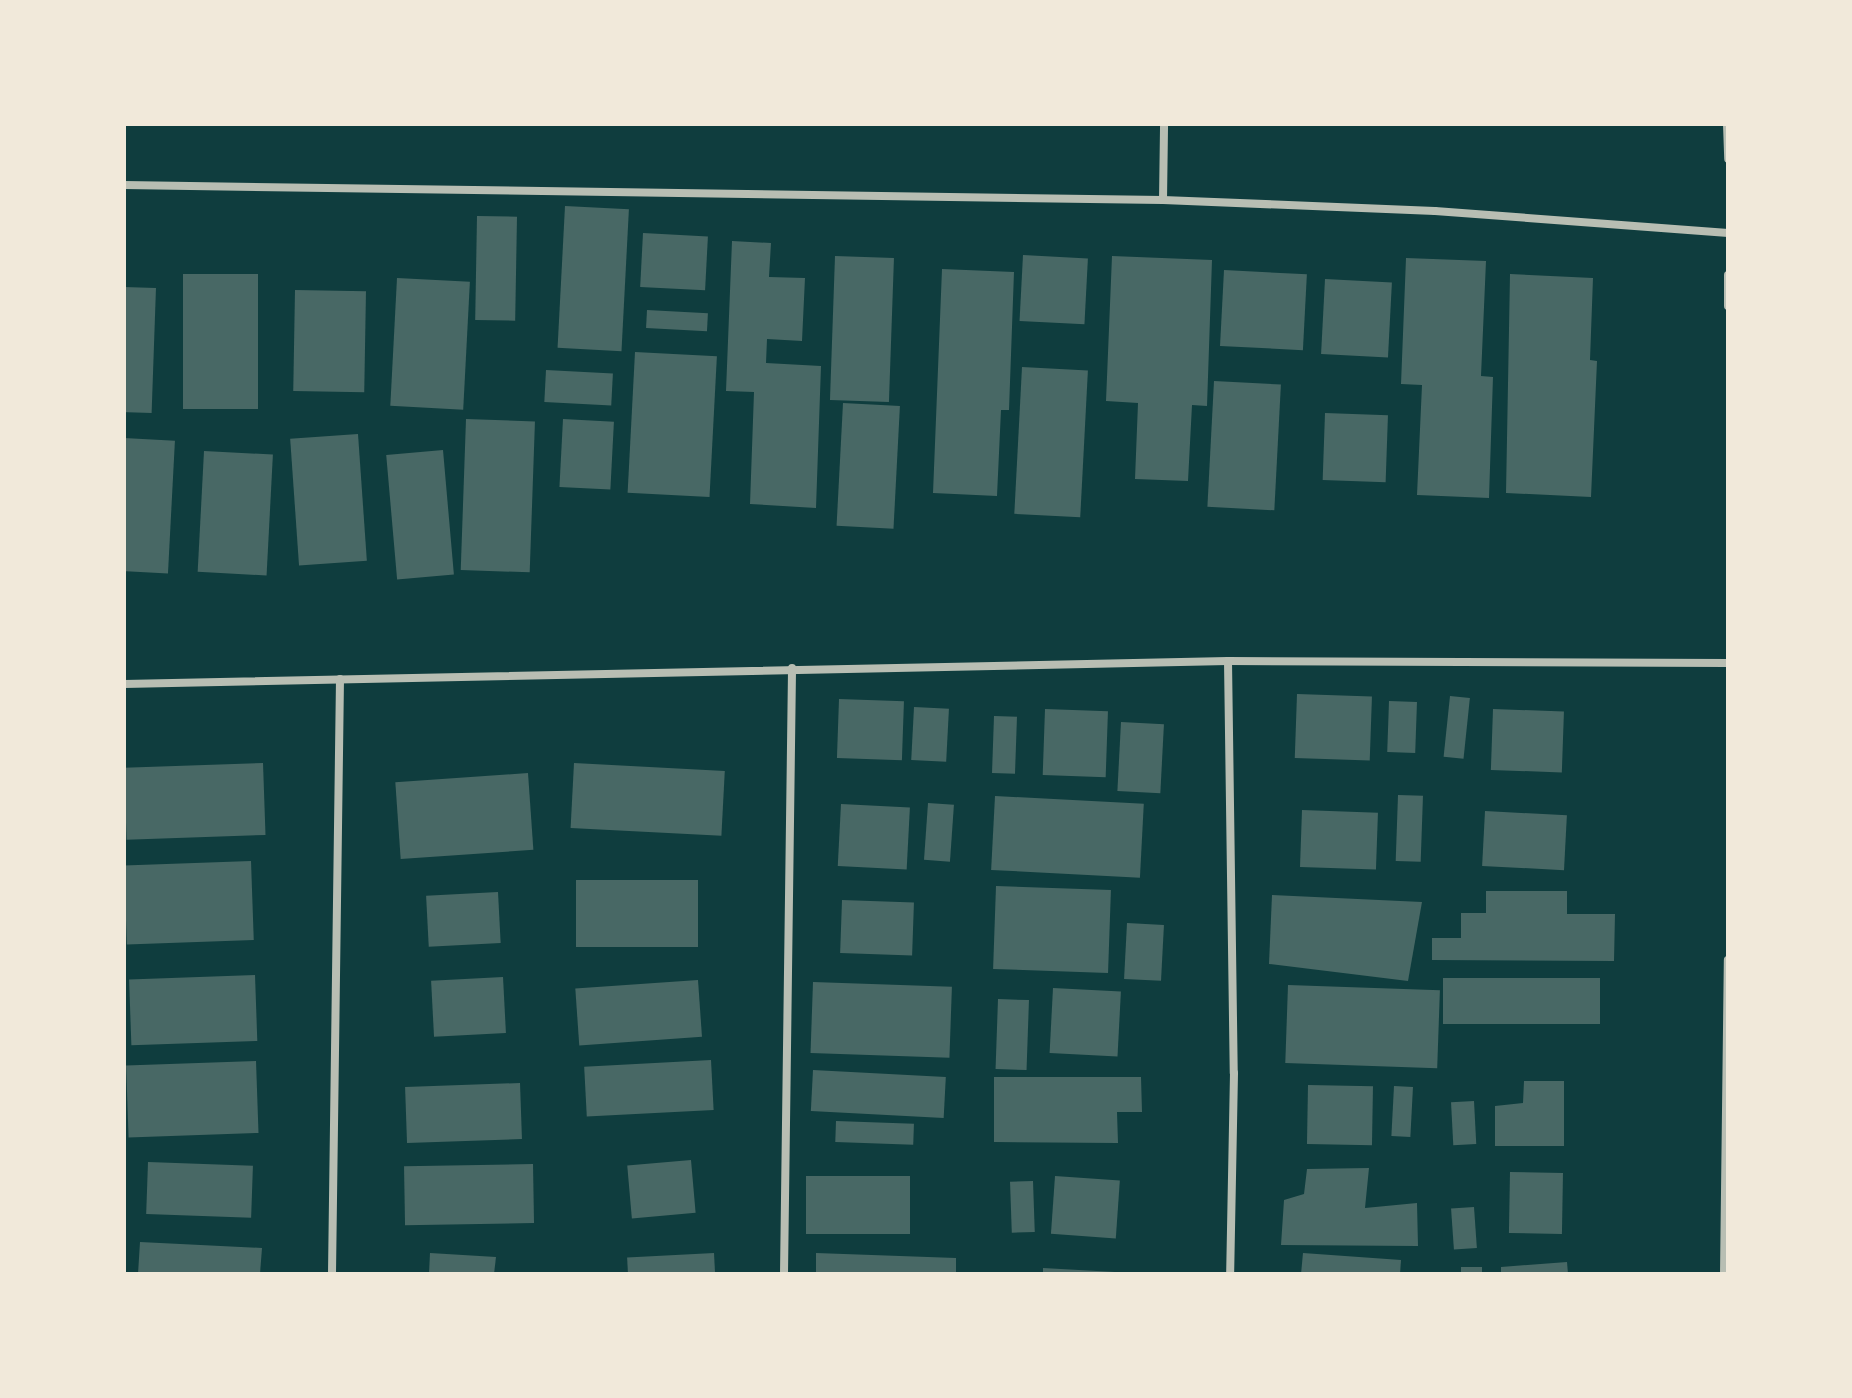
<!DOCTYPE html>
<html>
<head>
<meta charset="utf-8">
<style>
	body { margin:0 }
	#map { position:relative; width:1852px; height:1398px; overflow:hidden; background:#0f3d3e; font-family:Figtree,sans-serif }
	div>[style] { position:absolute }
	.building>* { inset:0; background:#486865; transform-origin:0 0 }
	.minor>* { height:8px; margin:-4px; padding:0 4px; transform-origin:4px; border-radius:4px; background:#b8beb3 }
	span { translate:-50% -50%; white-space:nowrap; text-align:center; line-height:1.15; -webkit-text-stroke:7px #f1e9da; paint-order:stroke }
	.frame { position:absolute; inset:0; border:126px solid #f1e9da; pointer-events:none }
</style>
</head>
<body>
<div id="map">
	<div class="building">
		<i style="left:565px;top:206px;width:64px;height:142px;rotate:3deg"></i>
		<i style="left:477px;top:216px;width:40px;height:104px;rotate:1deg"></i>
		<i style="left:643px;top:233px;width:65px;height:54px;rotate:3deg"></i>
		<i style="clip-path:polygon(732px 241px,771px 243px,769px 277px,805px 278px,802px 341px,767px 339px,766px 363px,821px 366px,816px 508px,750px 504px,754px 392px,726px 391px)"></i>
		<i style="left:1023px;top:255px;width:65px;height:66px;rotate:3deg"></i>
		<i style="left:835px;top:256px;width:59px;height:144px;rotate:2deg"></i>
		<i style="clip-path:polygon(1112px 256px,1212px 260px,1207px 406px,1192px 405px,1188px 481px,1135px 479px,1138px 403px,1106px 401px)"></i>
		<i style="clip-path:polygon(1406px 258px,1486px 261px,1481px 376px,1493px 377px,1489px 498px,1417px 495px,1422px 385px,1401px 384px)"></i>
		<i style="clip-path:polygon(942px 269px,1014px 272px,1009px 410px,1001px 410px,997px 496px,933px 493px)"></i>
		<i style="left:1224px;top:270px;width:83px;height:76px;rotate:3deg"></i>
		<i style="left:183px;top:274px;width:75px;height:135px"></i>
		<i style="clip-path:polygon(1510px 274px,1593px 278px,1590px 360px,1597px 361px,1591px 497px,1506px 493px)"></i>
		<i style="left:397px;top:278px;width:73px;height:128px;rotate:3deg"></i>
		<i style="left:1325px;top:279px;width:67px;height:75px;rotate:3deg"></i>
		<i style="left:124px;top:287px;width:32px;height:125px;rotate:2deg"></i>
		<i style="left:295px;top:290px;width:71px;height:101px;rotate:1deg"></i>
		<i style="left:647px;top:310px;width:61px;height:18px;rotate:3deg"></i>
		<i style="left:635px;top:352px;width:82px;height:141px;rotate:3deg"></i>
		<i style="left:1022px;top:367px;width:66px;height:147px;rotate:3deg"></i>
		<i style="left:546px;top:370px;width:67px;height:32px;rotate:3deg"></i>
		<i style="left:1214px;top:381px;width:67px;height:126px;rotate:3deg"></i>
		<i style="left:843px;top:403px;width:57px;height:123px;rotate:3deg"></i>
		<i style="left:1325px;top:413px;width:63px;height:67px;rotate:2deg"></i>
		<i style="left:466px;top:419px;width:69px;height:151px;rotate:2deg"></i>
		<i style="left:563px;top:419px;width:51px;height:68px;rotate:3deg"></i>
		<i style="left:358px;top:434px;width:127px;height:68px;rotate:86deg"></i>
		<i style="left:124px;top:438px;width:51px;height:133px;rotate:3deg"></i>
		<i style="left:443px;top:450px;width:125px;height:57px;rotate:85deg"></i>
		<i style="left:204px;top:451px;width:69px;height:121px;rotate:3deg"></i>
		<i style="left:1297px;top:694px;width:75px;height:64px;rotate:2deg"></i>
		<i style="left:1450px;top:696px;width:20px;height:61px;rotate:6deg"></i>
		<i style="left:839px;top:699px;width:65px;height:59px;rotate:2deg"></i>
		<i style="left:1389px;top:701px;width:28px;height:51px;rotate:2deg"></i>
		<i style="left:914px;top:707px;width:35px;height:53px;rotate:3deg"></i>
		<i style="left:1045px;top:709px;width:63px;height:66px;rotate:2deg"></i>
		<i style="left:1493px;top:709px;width:71px;height:61px;rotate:2deg"></i>
		<i style="left:994px;top:716px;width:23px;height:57px;rotate:2deg"></i>
		<i style="left:1121px;top:722px;width:43px;height:69px;rotate:3deg"></i>
		<i style="left:263px;top:763px;width:72px;height:139px;rotate:88deg"></i>
		<i style="left:574px;top:763px;width:151px;height:65px;rotate:3deg"></i>
		<i style="left:528px;top:773px;width:77px;height:133px;rotate:86deg"></i>
		<i style="left:1398px;top:795px;width:25px;height:66px;rotate:2deg"></i>
		<i style="left:995px;top:796px;width:149px;height:74px;rotate:3deg"></i>
		<i style="left:928px;top:803px;width:26px;height:57px;rotate:4deg"></i>
		<i style="left:841px;top:804px;width:69px;height:62px;rotate:3deg"></i>
		<i style="left:1302px;top:810px;width:76px;height:57px;rotate:2deg"></i>
		<i style="left:1485px;top:811px;width:82px;height:55px;rotate:3deg"></i>
		<i style="left:251px;top:861px;width:79px;height:127px;rotate:88deg"></i>
		<i style="left:698px;top:880px;width:67px;height:122px;rotate:90deg"></i>
		<i style="left:996px;top:886px;width:115px;height:83px;rotate:2deg"></i>
		<i style="clip-path:polygon(1486px 891px,1567px 891px,1567px 914px,1615px 914px,1614px 961px,1432px 960px,1432px 938px,1461px 938px,1461px 913px,1486px 913px)"></i>
		<i style="left:498px;top:892px;width:51px;height:72px;rotate:87deg"></i>
		<i style="clip-path:polygon(1272px 895px,1422px 902px,1408px 981px,1269px 964px)"></i>
		<i style="left:842px;top:900px;width:72px;height:53px;rotate:2deg"></i>
		<i style="left:1127px;top:923px;width:37px;height:56px;rotate:3deg"></i>
		<i style="left:255px;top:975px;width:66px;height:126px;rotate:88deg"></i>
		<i style="left:503px;top:977px;width:56px;height:72px;rotate:87deg"></i>
		<i style="left:1443px;top:978px;width:157px;height:46px"></i>
		<i style="left:698px;top:980px;width:57px;height:123px;rotate:86deg"></i>
		<i style="left:813px;top:982px;width:139px;height:71px;rotate:2deg"></i>
		<i style="left:1288px;top:985px;width:152px;height:78px;rotate:2deg"></i>
		<i style="left:1053px;top:988px;width:68px;height:65px;rotate:3deg"></i>
		<i style="left:998px;top:999px;width:31px;height:70px;rotate:2deg"></i>
		<i style="left:711px;top:1060px;width:50px;height:127px;rotate:87deg"></i>
		<i style="left:256px;top:1061px;width:72px;height:130px;rotate:88deg"></i>
		<i style="left:813px;top:1070px;width:133px;height:41px;rotate:3deg"></i>
		<i style="clip-path:polygon(994px 1077px,1141px 1077px,1142px 1112px,1117px 1112px,1118px 1143px,994px 1142px)"></i>
		<i style="clip-path:polygon(1524px 1081px,1564px 1081px,1564px 1146px,1495px 1146px,1495px 1106px,1523px 1103px)"></i>
		<i style="left:520px;top:1083px;width:56px;height:115px;rotate:88deg"></i>
		<i style="left:1308px;top:1085px;width:65px;height:59px;rotate:1deg"></i>
		<i style="left:1394px;top:1086px;width:19px;height:50px;rotate:3deg"></i>
		<i style="left:1474px;top:1101px;width:43px;height:23px;rotate:87deg"></i>
		<i style="left:836px;top:1121px;width:78px;height:21px;rotate:2deg"></i>
		<i style="left:691px;top:1160px;width:53px;height:64px;rotate:85deg"></i>
		<i style="left:148px;top:1162px;width:105px;height:52px;rotate:2deg"></i>
		<i style="left:533px;top:1164px;width:59px;height:129px;rotate:89deg"></i>
		<i style="clip-path:polygon(1369px 1168px,1365px 1208px,1417px 1203px,1418px 1246px,1281px 1245px,1284px 1200px,1304px 1194px,1307px 1169px)"></i>
		<i style="left:1510px;top:1172px;width:53px;height:61px;rotate:1deg"></i>
		<i style="left:806px;top:1176px;width:104px;height:58px"></i>
		<i style="left:1055px;top:1176px;width:65px;height:58px;rotate:4deg"></i>
		<i style="left:1033px;top:1181px;width:51px;height:23px;rotate:88deg"></i>
		<i style="left:1474px;top:1207px;width:41px;height:23px;rotate:86deg"></i>
		<i style="clip-path:polygon(140px 1242px,262px 1248px,260px 1274px,138px 1274px)"></i>
		<i style="clip-path:polygon(430px 1253px,496px 1257px,494px 1274px,429px 1274px)"></i>
		<i style="left:714px;top:1253px;width:21px;height:87px;rotate:87deg"></i>
		<i style="clip-path:polygon(816px 1253px,956px 1258px,956px 1274px,816px 1274px)"></i>
		<i style="clip-path:polygon(1303px 1253px,1401px 1260px,1400px 1274px,1301px 1274px)"></i>
		<i style="clip-path:polygon(1567px 1262px,1568px 1274px,1501px 1274px,1501px 1267px)"></i>
		<i style="left:1461px;top:1267px;width:21px;height:7px"></i>
		<i style="clip-path:polygon(1043px 1268px,1115px 1272px,1115px 1274px,1043px 1274px)"></i>
	</div>
	<div class="minor">
		<i style="left:1727px;top:124px;width:35px;rotate:88deg"></i>
		<i style="left:124px;top:185px;width:1039px;rotate:0.83deg"></i>
		<i style="left:1163px;top:200px;width:272px;rotate:2.3deg"></i>
		<i style="left:1435px;top:211px;width:294px;rotate:4.3deg"></i>
		<i style="left:1163px;top:200px;width:76px;rotate:-89.2deg"></i>
		<i style="left:1728px;top:275px;width:31px;rotate:90deg"></i>
		<i style="left:1228px;top:661px;width:412px;rotate:89.2deg"></i>
		<i style="left:1234px;top:1073px;width:201px;rotate:91.1deg"></i>
		<i style="left:124px;top:684px;width:1104px;rotate:-1.19deg"></i>
		<i style="left:1228px;top:661px;width:500px;rotate:0.23deg"></i>
		<i style="left:332px;top:1274px;width:595px;rotate:-89.23deg"></i>
		<i style="left:784px;top:1274px;width:606px;rotate:-89.24deg"></i>
		<i style="left:1724px;top:1274px;width:314px;rotate:-89.3deg"></i>
	</div>
	<div class="frame"></div>
</div>
</body>
</html>
